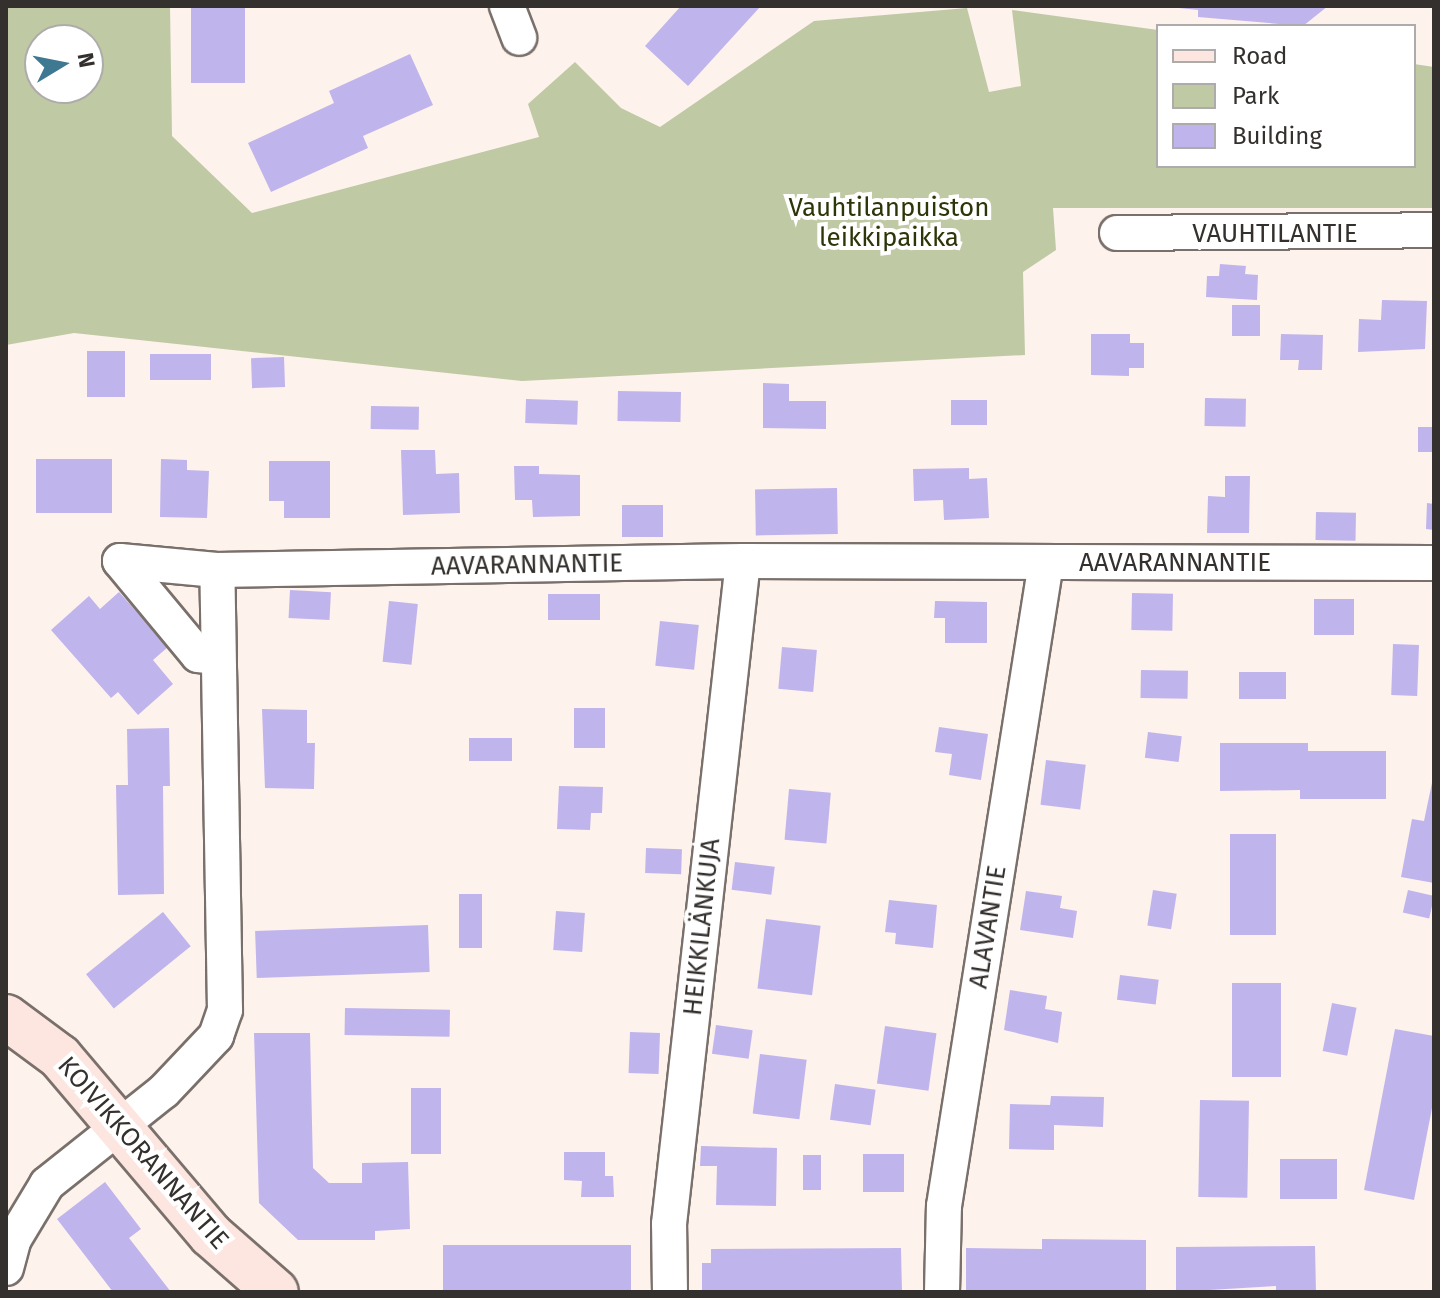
<!DOCTYPE html>
<html>
<head>
<meta charset="utf-8">
<style>
	body { margin:0 }
	#map { position:relative; width:1440px; height:1298px; overflow:hidden; background:#fdf2ec; font-family:"Fira Sans",sans-serif }
	div>[style] { position:absolute }
	.green>* { inset:0; background:#bfc9a4 }
	.building>* { inset:0; background:#c0b4ed; transform-origin:0 0 }
	.roads { filter:drop-shadow(2px 0 #7a706b) drop-shadow(-2px 0 #7a706b) drop-shadow(0 2px #7a706b) drop-shadow(0 -2px #7a706b) }
	.street>* { height:34px; margin:-17px; padding:0 17px; transform-origin:17px; border-radius:17px; background:#fff }
	.secondary>* { height:44px; margin:-22px; padding:0 22px; transform-origin:22px; border-radius:22px; background:#fde5e0 }
	span { translate:-50% -50%; white-space:nowrap; text-align:center; line-height:1.15; -webkit-text-stroke:8px #fff; paint-order:stroke }
	.park-label { font-size:26px; color:#2d3609 }
	.street-label { font-size:26px; color:#34302e }
	.frame { position:absolute; inset:0; border:8px solid #34302e; pointer-events:none }
	.legend { position:absolute; left:1156px; top:24px; width:260px; height:144px; box-sizing:border-box; background:#fff; border:2px solid #aeacab; margin:0; padding:10px 14px; list-style:none; font-size:24px; color:#34302e }
	.legend li { display:flex; align-items:center; gap:16px; height:40px }
	.legend b { width:40px; border:2px solid #aeacab }
	.north { position:absolute; left:24px; top:24px; width:80px; height:80px; box-sizing:border-box; background:#fff; border:2px solid #aeacab; border-radius:50%; rotate:80deg; font-size:22px; font-weight:700; line-height:32px; text-align:center; color:#34302e }
	.north::after { content:''; display:block; margin:auto; width:28px; height:36px; background:#3e7891; clip-path:polygon(50% 0,100% 100%,50% 72%,0 100%) }
</style>
</head>
<body>
<div id="map">
	<div class="green">
		<i style="clip-path:polygon(evenodd,6px 6px,170px 6px,172px 136px,252px 213px,539px 137px,528px 104px,575px 62px,621px 108px,660px 127px,814px 21px,967px 8px,989px 92px,1021px 86px,1012px 10px,1158px 30px,1158px 166px,1414px 166px,1414px 64px,1434px 67px,1434px 208px,1053px 208px,1056px 250px,1023px 272px,1025px 355px,522px 381px,74px 333px,6px 345px,6px 6px,88px 40px,88px 88px,40px 88px,40px 40px,88px 40px)"></i>
	</div>
	<div class="building">
		<i style="left:191px;top:6px;width:54px;height:77px"></i>
		<i style="clip-path:polygon(681px 6px,760px 7px,688px 86px,645px 46px)"></i>
		<i style="clip-path:polygon(1328px 6px,1303px 26px,1198px 17px,1198px 10px,1179px 8px)"></i>
		<i style="clip-path:polygon(410px 54px,433px 105px,363px 136px,368px 148px,271px 192px,248px 143px,334px 103px,329px 91px)"></i>
		<i style="clip-path:polygon(1220px 264px,1246px 266px,1245px 274px,1258px 275px,1257px 300px,1206px 297px,1207px 276px,1219px 276px)"></i>
		<i style="clip-path:polygon(1382px 300px,1427px 301px,1425px 349px,1358px 352px,1359px 319px,1381px 320px)"></i>
		<i style="left:1232px;top:305px;width:28px;height:31px"></i>
		<i style="clip-path:polygon(1091px 334px,1130px 334px,1130px 343px,1144px 343px,1144px 368px,1129px 368px,1129px 376px,1091px 375px)"></i>
		<i style="clip-path:polygon(1281px 334px,1323px 335px,1322px 370px,1298px 370px,1299px 360px,1280px 360px)"></i>
		<i style="left:125px;top:351px;width:46px;height:38px;rotate:90deg"></i>
		<i style="left:211px;top:354px;width:26px;height:61px;rotate:90deg"></i>
		<i style="left:284px;top:357px;width:30px;height:33px;rotate:88deg"></i>
		<i style="clip-path:polygon(763px 383px,789px 384px,789px 401px,826px 401px,826px 429px,763px 428px)"></i>
		<i style="left:618px;top:391px;width:63px;height:30px;rotate:1deg"></i>
		<i style="left:1205px;top:398px;width:41px;height:28px;rotate:1deg"></i>
		<i style="left:526px;top:399px;width:52px;height:24px;rotate:2deg"></i>
		<i style="left:951px;top:400px;width:36px;height:25px"></i>
		<i style="left:371px;top:406px;width:48px;height:23px;rotate:1deg"></i>
		<i style="left:1418px;top:427px;width:16px;height:25px"></i>
		<i style="clip-path:polygon(401px 450px,435px 450px,436px 474px,459px 473px,460px 513px,403px 515px)"></i>
		<i style="left:112px;top:459px;width:54px;height:76px;rotate:90deg"></i>
		<i style="clip-path:polygon(161px 459px,187px 460px,187px 470px,209px 471px,207px 518px,160px 517px)"></i>
		<i style="clip-path:polygon(269px 461px,330px 461px,330px 518px,284px 518px,284px 501px,269px 501px)"></i>
		<i style="clip-path:polygon(514px 466px,539px 466px,539px 474px,580px 475px,580px 516px,533px 517px,532px 500px,515px 500px)"></i>
		<i style="clip-path:polygon(969px 468px,969px 479px,987px 478px,989px 518px,944px 520px,943px 500px,914px 501px,913px 469px)"></i>
		<i style="clip-path:polygon(1225px 476px,1250px 476px,1249px 533px,1207px 533px,1208px 496px,1225px 497px)"></i>
		<i style="left:837px;top:488px;width:46px;height:82px;rotate:89deg"></i>
		<i style="clip-path:polygon(1427px 503px,1434px 504px,1434px 530px,1426px 529px)"></i>
		<i style="left:622px;top:505px;width:41px;height:32px"></i>
		<i style="left:1316px;top:512px;width:40px;height:28px;rotate:1deg"></i>
		<i style="left:290px;top:590px;width:41px;height:28px;rotate:3deg"></i>
		<i style="clip-path:polygon(119px 592px,168px 647px,153px 660px,173px 684px,138px 715px,118px 692px,111px 698px,51px 630px,89px 596px,100px 609px)"></i>
		<i style="left:1132px;top:593px;width:41px;height:37px;rotate:1deg"></i>
		<i style="left:600px;top:594px;width:26px;height:52px;rotate:90deg"></i>
		<i style="left:1314px;top:599px;width:40px;height:36px"></i>
		<i style="left:389px;top:601px;width:29px;height:61px;rotate:6deg"></i>
		<i style="clip-path:polygon(935px 601px,987px 602px,987px 643px,945px 643px,945px 618px,934px 618px)"></i>
		<i style="left:660px;top:621px;width:39px;height:45px;rotate:6deg"></i>
		<i style="left:1393px;top:644px;width:26px;height:51px;rotate:2deg"></i>
		<i style="left:782px;top:647px;width:35px;height:42px;rotate:5deg"></i>
		<i style="left:1141px;top:670px;width:47px;height:28px;rotate:1deg"></i>
		<i style="left:1239px;top:672px;width:47px;height:27px"></i>
		<i style="left:574px;top:708px;width:31px;height:40px"></i>
		<i style="clip-path:polygon(262px 709px,307px 710px,307px 743px,315px 743px,314px 789px,265px 788px)"></i>
		<i style="clip-path:polygon(939px 727px,988px 734px,981px 780px,949px 775px,952px 754px,935px 752px)"></i>
		<i style="clip-path:polygon(169px 728px,170px 786px,163px 786px,164px 894px,118px 895px,116px 785px,128px 785px,127px 729px)"></i>
		<i style="left:1148px;top:732px;width:34px;height:26px;rotate:7deg"></i>
		<i style="left:469px;top:738px;width:43px;height:23px"></i>
		<i style="clip-path:polygon(1220px 743px,1308px 743px,1308px 751px,1386px 751px,1386px 799px,1300px 799px,1300px 790px,1220px 791px)"></i>
		<i style="left:1046px;top:760px;width:40px;height:45px;rotate:7deg"></i>
		<i style="clip-path:polygon(1433px 778px,1434px 778px,1434px 883px,1401px 877px,1412px 819px,1424px 821px)"></i>
		<i style="clip-path:polygon(559px 786px,603px 787px,602px 813px,591px 813px,590px 830px,557px 829px)"></i>
		<i style="left:789px;top:789px;width:42px;height:51px;rotate:5deg"></i>
		<i style="left:1230px;top:834px;width:46px;height:101px"></i>
		<i style="left:646px;top:848px;width:36px;height:25px;rotate:2deg"></i>
		<i style="left:735px;top:862px;width:40px;height:28px;rotate:7deg"></i>
		<i style="left:1153px;top:890px;width:24px;height:36px;rotate:9deg"></i>
		<i style="left:1408px;top:890px;width:27px;height:23px;rotate:13deg"></i>
		<i style="clip-path:polygon(1026px 891px,1062px 896px,1060px 908px,1077px 911px,1073px 938px,1020px 930px)"></i>
		<i style="left:459px;top:894px;width:23px;height:54px"></i>
		<i style="clip-path:polygon(889px 900px,937px 905px,933px 948px,895px 944px,896px 933px,885px 932px)"></i>
		<i style="left:556px;top:911px;width:29px;height:39px;rotate:4deg"></i>
		<i style="left:163px;top:912px;width:44px;height:99px;rotate:51deg"></i>
		<i style="left:766px;top:919px;width:55px;height:70px;rotate:7deg"></i>
		<i style="left:428px;top:925px;width:47px;height:173px;rotate:88deg"></i>
		<i style="left:1120px;top:975px;width:39px;height:25px;rotate:7deg"></i>
		<i style="left:1232px;top:983px;width:49px;height:94px"></i>
		<i style="clip-path:polygon(1010px 990px,1047px 996px,1045px 1009px,1062px 1012px,1058px 1043px,1004px 1030px)"></i>
		<i style="left:1332px;top:1003px;width:25px;height:49px;rotate:11deg"></i>
		<i style="left:345px;top:1008px;width:105px;height:27px;rotate:1deg"></i>
		<i style="left:716px;top:1025px;width:37px;height:29px;rotate:8deg"></i>
		<i style="left:885px;top:1026px;width:52px;height:58px;rotate:8deg"></i>
		<i style="clip-path:polygon(1395px 1029px,1434px 1036px,1434px 1098px,1414px 1200px,1364px 1190px)"></i>
		<i style="left:630px;top:1032px;width:30px;height:41px;rotate:2deg"></i>
		<i style="clip-path:polygon(254px 1033px,310px 1033px,313px 1168px,329px 1183px,362px 1183px,362px 1163px,408px 1162px,410px 1229px,375px 1231px,375px 1240px,298px 1240px,259px 1203px)"></i>
		<i style="left:760px;top:1054px;width:47px;height:60px;rotate:7deg"></i>
		<i style="left:835px;top:1084px;width:41px;height:36px;rotate:8deg"></i>
		<i style="left:411px;top:1088px;width:30px;height:66px"></i>
		<i style="clip-path:polygon(1051px 1096px,1104px 1097px,1103px 1127px,1054px 1125px,1054px 1150px,1009px 1149px,1010px 1104px,1050px 1105px)"></i>
		<i style="left:1200px;top:1100px;width:49px;height:97px;rotate:1deg"></i>
		<i style="clip-path:polygon(701px 1146px,777px 1148px,776px 1206px,716px 1205px,717px 1166px,700px 1166px)"></i>
		<i style="clip-path:polygon(564px 1152px,605px 1152px,605px 1176px,613px 1176px,614px 1197px,581px 1197px,582px 1181px,564px 1180px)"></i>
		<i style="left:863px;top:1154px;width:41px;height:38px"></i>
		<i style="left:803px;top:1155px;width:18px;height:35px"></i>
		<i style="left:1280px;top:1159px;width:57px;height:40px"></i>
		<i style="clip-path:polygon(105px 1182px,141px 1229px,129px 1238px,171px 1292px,113px 1292px,57px 1219px)"></i>
		<i style="clip-path:polygon(1042px 1239px,1146px 1240px,1146px 1292px,966px 1292px,966px 1248px,1042px 1249px)"></i>
		<i style="left:631px;top:1245px;width:47px;height:188px;rotate:90deg"></i>
		<i style="clip-path:polygon(1315px 1246px,1316px 1292px,1276px 1292px,1276px 1286px,1176px 1292px,1176px 1247px)"></i>
		<i style="clip-path:polygon(901px 1248px,902px 1292px,702px 1290px,702px 1263px,711px 1263px,711px 1249px)"></i>
	</div>
	<div class="roads">
		<div class="street">
			<i style="left:507px;top:6px;width:34px;rotate:69deg"></i>
			<i style="left:1117px;top:233px;width:317px;rotate:-0.5deg"></i>
			<i style="left:120px;top:561px;width:122px;rotate:50.3deg"></i>
			<i style="left:198px;top:655px;width:20px;rotate:6deg"></i>
			<i style="left:120px;top:561px;width:97px;rotate:5.3deg"></i>
			<i style="left:6px;top:1268px;width:30px;rotate:-75deg"></i>
			<i style="left:14px;top:1239px;width:64px;rotate:-59deg"></i>
			<i style="left:47px;top:1184px;width:149px;rotate:-38.5deg"></i>
			<i style="left:164px;top:1091px;width:76px;rotate:-46.6deg"></i>
			<i style="left:216px;top:1036px;width:28px;rotate:-71deg"></i>
			<i style="left:225px;top:1010px;width:440px;rotate:-91deg"></i>
			<i style="left:217px;top:570px;width:526px;rotate:-0.98deg"></i>
			<i style="left:743px;top:561px;width:691px;rotate:0.17deg"></i>
			<i style="left:670px;top:1292px;width:68px;rotate:-90.8deg"></i>
			<i style="left:669px;top:1224px;width:667px;rotate:-83.63deg"></i>
			<i style="left:942px;top:1292px;width:86px;rotate:-88.7deg"></i>
			<i style="left:944px;top:1206px;width:651px;rotate:-80.99deg"></i>
		</div>
		<div class="secondary">
			<i style="left:6px;top:1017px;width:67px;rotate:36.5deg"></i>
			<i style="left:60px;top:1057px;width:233px;rotate:49.7deg"></i>
			<i style="left:211px;top:1235px;width:86px;rotate:41.2deg"></i>
		</div>
	</div>
	<div class="park-label">
		<span style="left:889px;top:223px">Vauhtilanpuiston<br>leikkipaikka</span>
	</div>
	<div class="street-label">
		<span style="left:1275px;top:234px">VAUHTILANTIE</span>
		<span style="left:1175px;top:563px">AAVARANNANTIE</span>
		<span style="left:527px;top:565px;rotate:-1deg">AAVARANNANTIE</span>
		<span style="left:702px;top:927px;rotate:-84deg">HEIKKILÄNKUJA</span>
		<span style="left:988px;top:927px;rotate:-81deg">ALAVANTIE</span>
		<span style="left:143px;top:1153px;rotate:49deg">KOIVIKKORANNANTIE</span>
	</div>
	<div class="frame"></div>
	<ul class="legend">
	<li><b style="height:10px;background:#fde5e0"></b>Road</li>
	<li><b style="height:22px;background:#bfc9a4"></b>Park</li>
	<li><b style="height:22px;background:#c0b4ed"></b>Building</li>
	</ul>
	<div class="north">N</div>
</div>
</body>
</html>
